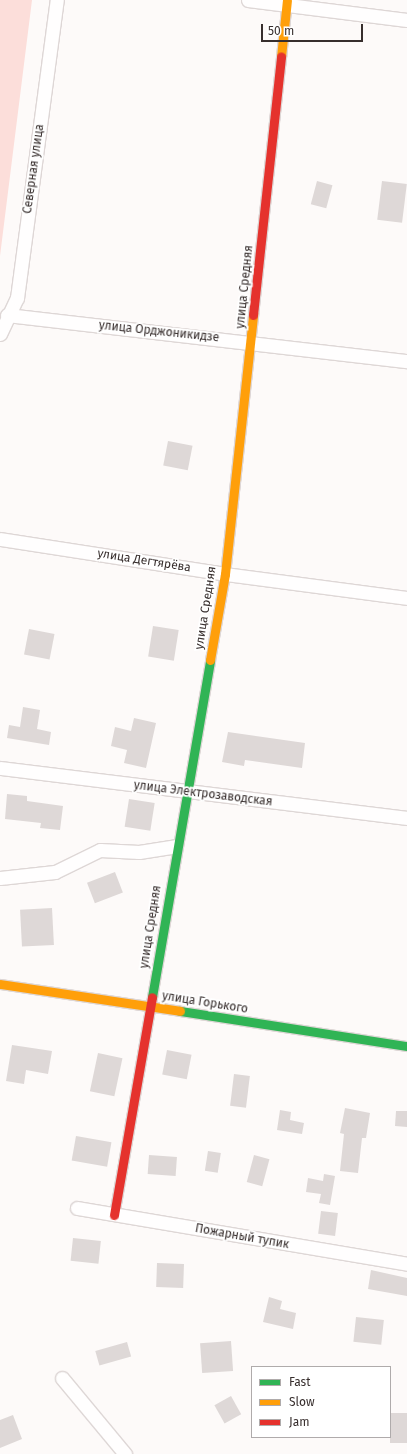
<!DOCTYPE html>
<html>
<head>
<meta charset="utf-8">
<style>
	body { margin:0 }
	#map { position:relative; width:407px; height:1454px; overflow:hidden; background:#fdfaf9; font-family:"Fira Sans",sans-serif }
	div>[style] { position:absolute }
	.green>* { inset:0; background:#fcdeda }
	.building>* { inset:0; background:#ded8d7; transform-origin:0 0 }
	.roads { filter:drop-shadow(1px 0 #ded7d6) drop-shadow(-1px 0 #ded7d6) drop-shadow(0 1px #ded7d6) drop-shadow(0 -1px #ded7d6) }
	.street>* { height:13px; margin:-6.5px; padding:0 6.5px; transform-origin:6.5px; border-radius:6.5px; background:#fffefe }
	.fast>* { height:9px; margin:-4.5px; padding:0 4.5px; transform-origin:4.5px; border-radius:4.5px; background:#30b455 }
	.slow>* { height:9px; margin:-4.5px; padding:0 4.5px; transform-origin:4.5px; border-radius:4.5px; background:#ff9f0a }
	.jam>* { height:9px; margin:-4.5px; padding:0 4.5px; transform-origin:4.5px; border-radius:4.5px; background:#e5322d }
	span { translate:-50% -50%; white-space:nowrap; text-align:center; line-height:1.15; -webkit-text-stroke:3.5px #fff; paint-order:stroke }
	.street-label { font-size:12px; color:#372e2d }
	.legend { position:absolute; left:251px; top:1366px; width:140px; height:72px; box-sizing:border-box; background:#fff; border:1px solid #afabab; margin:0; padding:5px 7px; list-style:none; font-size:12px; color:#372e2d }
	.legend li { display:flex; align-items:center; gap:8px; height:20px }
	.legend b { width:20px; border:1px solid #afabab }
	.scale { position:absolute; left:261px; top:24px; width:102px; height:18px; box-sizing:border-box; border:2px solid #372e2d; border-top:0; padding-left:5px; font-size:12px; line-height:14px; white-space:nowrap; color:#372e2d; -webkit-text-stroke:3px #fff; paint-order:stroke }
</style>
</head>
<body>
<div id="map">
	<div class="green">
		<i style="clip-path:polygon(0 0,32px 0,0 256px)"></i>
	</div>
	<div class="building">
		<i style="left:317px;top:181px;width:16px;height:24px;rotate:15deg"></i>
		<i style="left:382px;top:181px;width:25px;height:39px;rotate:7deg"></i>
		<i style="left:168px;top:441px;width:25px;height:25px;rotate:11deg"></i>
		<i style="left:153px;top:626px;width:26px;height:31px;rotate:9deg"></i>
		<i style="left:29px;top:629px;width:26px;height:26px;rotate:11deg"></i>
		<i style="clip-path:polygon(23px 707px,40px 710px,37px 729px,51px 732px,49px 745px,7px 738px,9px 725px,20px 727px)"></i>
		<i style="clip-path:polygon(134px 718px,156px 723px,146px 768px,124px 763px,127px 750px,111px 746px,115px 727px,131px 731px)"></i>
		<i style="clip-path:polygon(228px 732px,305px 743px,302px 768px,245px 760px,244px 766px,222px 762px)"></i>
		<i style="clip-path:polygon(7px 794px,27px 796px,27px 801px,63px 806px,60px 830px,40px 828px,41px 823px,5px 819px)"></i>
		<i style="left:129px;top:799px;width:26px;height:28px;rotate:9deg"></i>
		<i style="left:115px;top:872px;width:22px;height:30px;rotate:69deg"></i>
		<i style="left:52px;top:908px;width:37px;height:32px;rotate:87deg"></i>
		<i style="clip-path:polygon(12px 1045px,52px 1051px,48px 1074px,26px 1070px,24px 1084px,6px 1081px)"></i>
		<i style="left:167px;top:1050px;width:25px;height:25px;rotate:11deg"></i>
		<i style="left:98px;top:1053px;width:25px;height:39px;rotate:12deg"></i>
		<i style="left:234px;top:1074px;width:16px;height:32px;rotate:7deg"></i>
		<i style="clip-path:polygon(345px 1108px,370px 1113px,366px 1138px,362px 1138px,358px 1173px,340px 1171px,344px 1134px,340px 1133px)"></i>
		<i style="clip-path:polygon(280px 1110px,291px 1112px,290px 1120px,304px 1123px,302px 1134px,277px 1130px)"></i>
		<i style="clip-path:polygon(396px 1111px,407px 1111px,407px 1127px,395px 1126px)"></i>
		<i style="left:76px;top:1136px;width:36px;height:25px;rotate:10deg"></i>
		<i style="left:208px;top:1151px;width:13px;height:20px;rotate:9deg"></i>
		<i style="left:149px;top:1155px;width:28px;height:19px;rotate:4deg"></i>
		<i style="left:254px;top:1155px;width:16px;height:28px;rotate:15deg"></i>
		<i style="clip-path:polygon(324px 1174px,335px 1176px,330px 1205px,319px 1203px,321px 1194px,306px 1192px,308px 1178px,323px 1181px)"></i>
		<i style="left:321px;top:1211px;width:17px;height:23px;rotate:7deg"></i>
		<i style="left:73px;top:1238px;width:28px;height:23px;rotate:6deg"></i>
		<i style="left:157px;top:1263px;width:27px;height:24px;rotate:2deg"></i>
		<i style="clip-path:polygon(371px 1270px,407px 1278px,407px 1296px,368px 1289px)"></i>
		<i style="clip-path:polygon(269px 1297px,282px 1301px,280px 1309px,296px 1313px,293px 1329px,263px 1322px)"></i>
		<i style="left:356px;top:1317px;width:28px;height:25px;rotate:6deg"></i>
		<i style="left:231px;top:1341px;width:30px;height:31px;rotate:86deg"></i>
		<i style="left:127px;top:1342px;width:15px;height:33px;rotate:74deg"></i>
		<i style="left:231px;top:1396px;width:21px;height:19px;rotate:61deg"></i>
		<i style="left:407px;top:1413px;width:30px;height:17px;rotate:90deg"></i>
		<i style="clip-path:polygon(13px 1415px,22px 1439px,0 1448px,0 1420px)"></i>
	</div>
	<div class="roads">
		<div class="street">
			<i style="left:248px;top:0;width:160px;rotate:7.2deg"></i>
			<i style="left:7px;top:315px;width:403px;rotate:6.6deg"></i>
			<i style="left:0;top:334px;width:40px;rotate:-65deg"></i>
			<i style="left:17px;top:298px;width:301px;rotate:-82.4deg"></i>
			<i style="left:0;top:539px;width:228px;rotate:8.8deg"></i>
			<i style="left:225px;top:574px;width:184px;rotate:7.5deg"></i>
			<i style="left:0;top:768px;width:410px;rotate:7deg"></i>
			<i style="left:0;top:878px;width:55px;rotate:-6.2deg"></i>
			<i style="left:55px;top:872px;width:50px;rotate:-26.1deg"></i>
			<i style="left:100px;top:850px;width:39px;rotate:3deg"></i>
			<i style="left:139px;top:852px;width:37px;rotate:-9deg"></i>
			<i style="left:77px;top:1208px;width:335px;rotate:9.6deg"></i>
			<i style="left:62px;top:1378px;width:99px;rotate:50.3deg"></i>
		</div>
		<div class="fast">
			<i style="left:152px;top:997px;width:342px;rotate:-80.2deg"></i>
			<i style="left:180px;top:1011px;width:230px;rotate:8.8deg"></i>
		</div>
		<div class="slow">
			<i style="left:281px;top:57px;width:57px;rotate:-84deg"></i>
			<i style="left:210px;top:660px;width:87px;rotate:-80.1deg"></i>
			<i style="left:225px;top:574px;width:261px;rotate:-83.8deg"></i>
			<i style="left:0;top:984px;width:182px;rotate:8.5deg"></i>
		</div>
		<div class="jam">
			<i style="left:253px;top:315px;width:260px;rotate:-83.8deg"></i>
			<i style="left:114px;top:1215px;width:221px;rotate:-80.1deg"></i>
		</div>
	</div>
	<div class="street-label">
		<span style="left:34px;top:169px;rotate:-82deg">Северная улица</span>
		<span style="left:245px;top:287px;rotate:-84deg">улица Средняя</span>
		<span style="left:159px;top:332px;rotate:6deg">улица Орджоникидзе</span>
		<span style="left:144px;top:561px;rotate:9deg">улица Дегтярёва</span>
		<span style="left:206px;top:608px;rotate:-81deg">улица Средняя</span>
		<span style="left:203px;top:794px;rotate:7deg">улица Электрозаводская</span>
		<span style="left:151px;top:927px;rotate:-81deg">улица Средняя</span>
		<span style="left:205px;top:1003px;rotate:9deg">улица Горького</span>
		<span style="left:242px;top:1237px;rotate:10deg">Пожарный тупик</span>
	</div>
	<ul class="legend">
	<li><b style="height:5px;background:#30b455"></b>Fast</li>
	<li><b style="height:5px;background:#ff9f0a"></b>Slow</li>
	<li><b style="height:5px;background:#e5322d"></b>Jam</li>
	</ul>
	<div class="scale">50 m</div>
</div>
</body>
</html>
